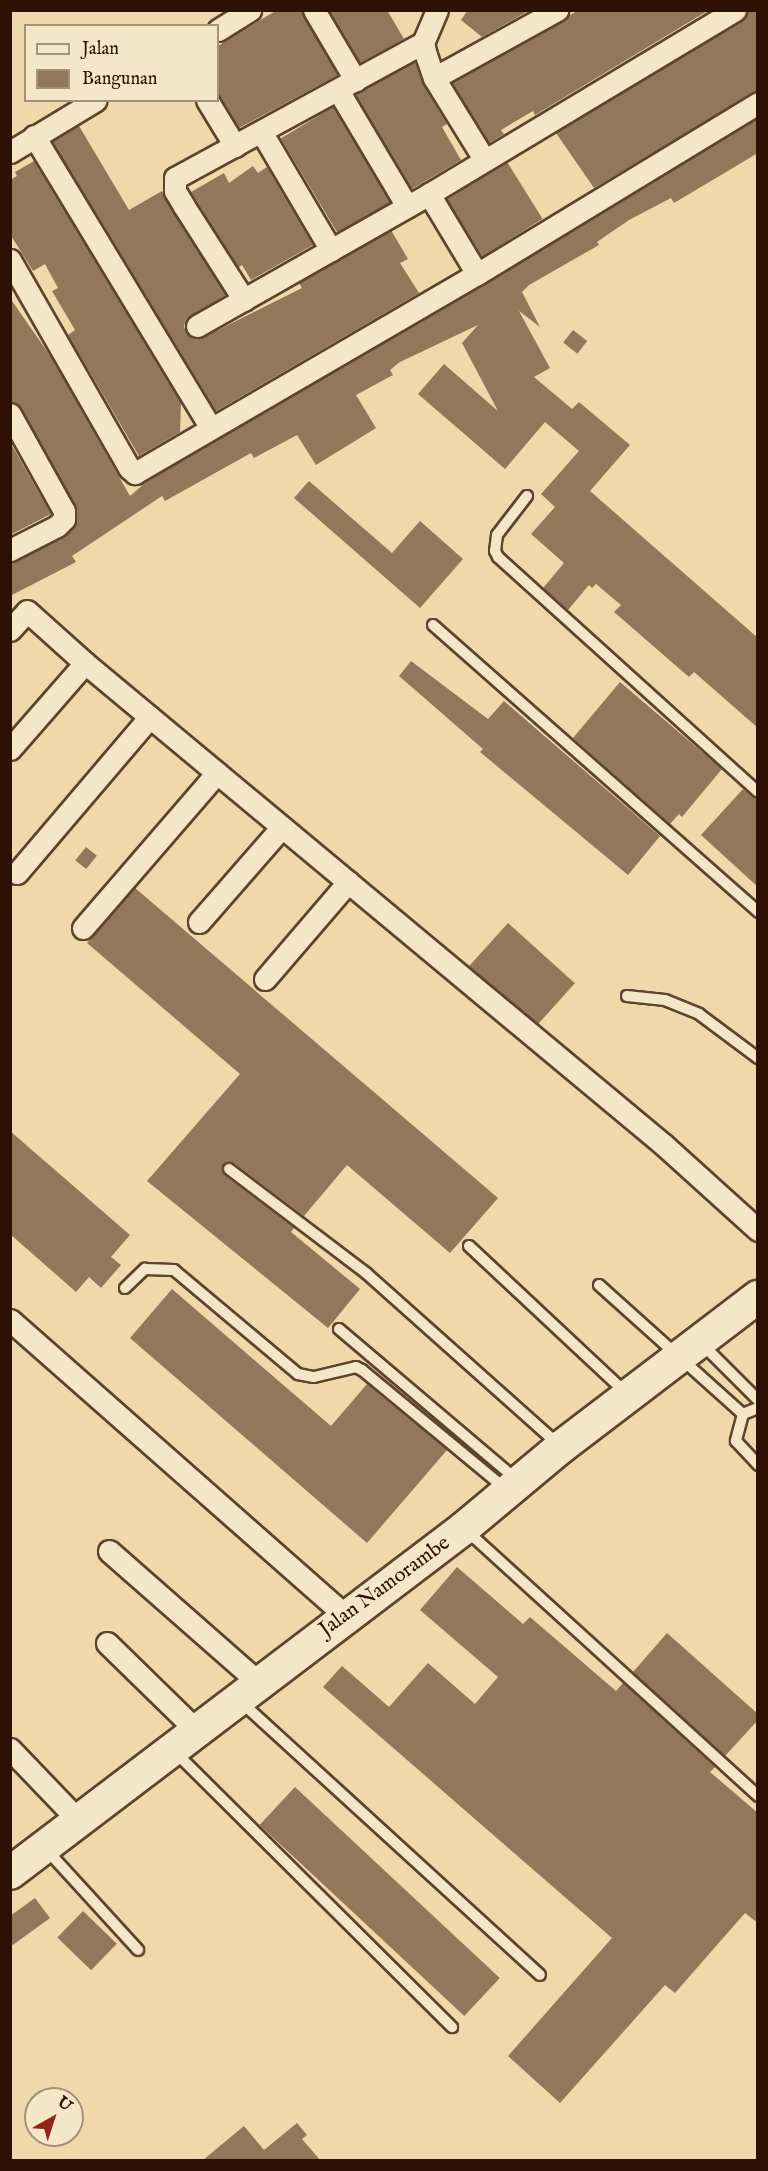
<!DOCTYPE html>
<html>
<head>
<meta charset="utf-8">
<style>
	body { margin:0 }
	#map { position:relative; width:768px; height:2171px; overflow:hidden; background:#efd8aa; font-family:"IM FELL English",serif }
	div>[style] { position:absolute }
	.building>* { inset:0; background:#92785a; transform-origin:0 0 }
	.roads { filter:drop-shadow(2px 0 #5e432d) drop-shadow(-2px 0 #5e432d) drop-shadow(0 2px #5e432d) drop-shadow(0 -2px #5e432d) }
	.service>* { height:10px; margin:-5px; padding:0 5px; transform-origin:5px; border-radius:5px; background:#f5e6c8 }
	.minor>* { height:21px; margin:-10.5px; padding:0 10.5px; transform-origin:10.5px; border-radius:10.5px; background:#f5e6c8 }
	.secondary>* { height:32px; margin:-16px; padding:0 16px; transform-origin:16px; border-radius:16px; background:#f5e6c8 }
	span { translate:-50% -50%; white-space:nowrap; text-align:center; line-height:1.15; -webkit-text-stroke:4.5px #f5e6c8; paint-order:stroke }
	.street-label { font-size:21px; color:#2d1103 }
	.frame { position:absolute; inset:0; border:12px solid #2d1103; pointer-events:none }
	.legend { position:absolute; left:24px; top:24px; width:195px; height:78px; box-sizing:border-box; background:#f5e6c8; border:2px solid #a59179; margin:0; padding:8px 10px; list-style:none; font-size:18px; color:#2d1103 }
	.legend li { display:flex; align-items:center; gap:12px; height:30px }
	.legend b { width:30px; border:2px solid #a59179 }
	.north { position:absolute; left:24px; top:2087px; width:60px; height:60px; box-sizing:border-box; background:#f5e6c8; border:2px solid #a59179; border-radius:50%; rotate:39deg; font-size:16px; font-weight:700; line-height:24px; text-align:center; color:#2d1103 }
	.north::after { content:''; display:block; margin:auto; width:21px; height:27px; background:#8f2418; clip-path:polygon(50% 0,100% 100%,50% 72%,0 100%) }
</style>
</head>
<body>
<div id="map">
	<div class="building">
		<i style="clip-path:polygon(277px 10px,301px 10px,338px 75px,239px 128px,218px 93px,218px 46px)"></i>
		<i style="clip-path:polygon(329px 10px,387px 10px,404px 39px,360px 63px)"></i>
		<i style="clip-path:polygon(468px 10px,530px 10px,482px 37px,461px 20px)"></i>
		<i style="clip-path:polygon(579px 10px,709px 10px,535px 115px,533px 111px,501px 130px,504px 134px,489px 143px,452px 83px)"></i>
		<i style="clip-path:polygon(748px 10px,758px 10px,758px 90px,594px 188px,556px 133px,742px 21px)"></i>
		<i style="clip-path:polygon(415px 62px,423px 84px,447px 124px,442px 127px,461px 160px,412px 189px,355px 94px)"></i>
		<i style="left:333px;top:107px;width:111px;height:61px;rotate:59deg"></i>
		<i style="clip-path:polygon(758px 118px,758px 153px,674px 203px,671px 198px,629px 220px,597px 242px,599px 245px,529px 285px,522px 292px,540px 327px,519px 311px,550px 368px,534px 377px,572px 409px,579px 402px,630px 445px,590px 491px,758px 638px,758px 728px,694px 672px,689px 677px,614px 612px,621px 605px,596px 584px,592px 588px,589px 585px,568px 610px,543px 588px,564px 563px,531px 534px,555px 507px,541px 494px,579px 451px,545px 422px,505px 469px,418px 394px,444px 364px,498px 411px,462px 343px,478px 325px,400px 362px,390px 370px,393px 375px,356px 395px,376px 428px,316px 465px,297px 435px,254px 458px,251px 453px,165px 501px,162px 496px,72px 556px,76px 562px,10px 596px,10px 563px,63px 537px,77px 519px,75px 505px,21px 408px,10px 401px,10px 298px,51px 357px,130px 496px,151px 478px,483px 285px)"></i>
		<i style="clip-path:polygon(79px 126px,129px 210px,162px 191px,226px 295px,186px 319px,184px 327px,191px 337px,202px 338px,302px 288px,299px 283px,391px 230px,408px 259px,400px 263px,419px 293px,216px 411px,52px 141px)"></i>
		<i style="clip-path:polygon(34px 161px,181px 403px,180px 432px,139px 456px,68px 335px,75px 330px,52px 291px,58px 288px,45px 264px,33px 271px,10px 234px,10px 180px,17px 176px,15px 172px)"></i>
		<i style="left:507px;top:162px;width:67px;height:71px;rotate:58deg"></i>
		<i style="clip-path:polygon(253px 166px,258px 173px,267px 167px,313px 245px,251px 280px,242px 265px,238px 268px,191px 192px,224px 173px,229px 183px)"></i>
		<i style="left:573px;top:330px;width:18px;height:16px;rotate:38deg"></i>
		<i style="clip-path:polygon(10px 442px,51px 514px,10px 535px)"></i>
		<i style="clip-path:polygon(309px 481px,392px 553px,420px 521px,463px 559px,420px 608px,294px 498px)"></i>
		<i style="clip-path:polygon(411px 661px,488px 719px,504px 701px,660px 836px,628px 875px,480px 752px,483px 749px,399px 676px)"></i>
		<i style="clip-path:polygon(620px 682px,722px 769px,682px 817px,679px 814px,670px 824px,573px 738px)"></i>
		<i style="clip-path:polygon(743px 789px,758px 801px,758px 887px,701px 835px)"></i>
		<i style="left:86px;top:847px;width:14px;height:17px;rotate:39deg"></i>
		<i style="clip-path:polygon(135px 888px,498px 1198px,450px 1253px,347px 1165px,304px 1216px,234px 1163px,226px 1162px,222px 1169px,224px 1175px,294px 1228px,291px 1232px,360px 1289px,328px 1328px,147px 1181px,240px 1074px,87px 943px)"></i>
		<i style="left:508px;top:923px;width:90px;height:58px;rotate:42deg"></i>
		<i style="clip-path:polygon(10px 1131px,130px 1235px,111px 1257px,121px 1265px,101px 1288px,89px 1277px,76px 1292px,10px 1234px)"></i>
		<i style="clip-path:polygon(172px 1289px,331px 1426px,367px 1384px,447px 1450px,367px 1543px,130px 1338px)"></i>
		<i style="clip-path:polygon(457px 1567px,523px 1624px,530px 1617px,616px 1691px,623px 1683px,715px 1767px,710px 1772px,758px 1813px,758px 1923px,745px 1913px,675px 1993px,665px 1985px,560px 2103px,508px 2056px,612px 1938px,323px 1687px,342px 1666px,389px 1707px,428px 1663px,475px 1704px,498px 1677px,420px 1610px)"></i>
		<i style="clip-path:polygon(667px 1633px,758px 1714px,758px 1720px,725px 1756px,633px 1672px)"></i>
		<i style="left:295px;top:1787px;width:280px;height:52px;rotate:43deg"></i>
		<i style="clip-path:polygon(35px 1898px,50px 1918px,10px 1947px,10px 1916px)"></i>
		<i style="left:83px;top:1911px;width:47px;height:37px;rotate:44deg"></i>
		<i style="clip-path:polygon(297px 2123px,307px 2135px,302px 2139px,320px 2160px,203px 2160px,244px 2126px,264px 2150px)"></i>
	</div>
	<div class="roads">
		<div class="service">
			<i style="left:527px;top:496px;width:49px;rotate:127.6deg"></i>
			<i style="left:497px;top:535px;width:16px;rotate:97deg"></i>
			<i style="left:495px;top:551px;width:7px;rotate:63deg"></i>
			<i style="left:498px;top:557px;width:350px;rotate:42.1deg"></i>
			<i style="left:433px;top:625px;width:434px;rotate:41.4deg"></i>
			<i style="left:627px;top:996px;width:38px;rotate:6deg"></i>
			<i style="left:665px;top:1000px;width:37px;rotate:22deg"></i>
			<i style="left:699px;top:1014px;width:74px;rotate:36.7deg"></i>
			<i style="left:229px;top:1169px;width:172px;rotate:37.2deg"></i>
			<i style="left:366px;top:1273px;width:257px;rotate:41.7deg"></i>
			<i style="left:469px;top:1246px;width:215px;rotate:43.1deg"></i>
			<i style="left:599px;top:1285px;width:193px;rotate:41.9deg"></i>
			<i style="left:743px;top:1414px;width:16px;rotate:-22deg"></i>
			<i style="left:125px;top:1288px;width:28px;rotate:-44deg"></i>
			<i style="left:145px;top:1269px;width:29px;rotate:2deg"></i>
			<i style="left:174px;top:1270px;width:162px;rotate:40deg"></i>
			<i style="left:298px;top:1374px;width:16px;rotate:11deg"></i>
			<i style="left:314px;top:1377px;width:43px;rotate:-13.4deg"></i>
			<i style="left:356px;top:1367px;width:7px;rotate:27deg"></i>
			<i style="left:362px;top:1370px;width:188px;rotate:39.6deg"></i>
			<i style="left:339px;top:1329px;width:232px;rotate:40.3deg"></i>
			<i style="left:701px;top:1343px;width:81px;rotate:45deg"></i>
			<i style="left:743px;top:1414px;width:28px;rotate:105deg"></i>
			<i style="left:736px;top:1441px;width:33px;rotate:47deg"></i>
			<i style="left:467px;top:1531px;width:394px;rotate:42.3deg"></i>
			<i style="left:240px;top:1701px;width:406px;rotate:42.4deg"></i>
			<i style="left:174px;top:1751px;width:392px;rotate:44.8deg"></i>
			<i style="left:45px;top:1848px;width:138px;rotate:47.6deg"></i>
		</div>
		<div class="minor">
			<i style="left:314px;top:10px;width:82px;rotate:59.4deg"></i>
			<i style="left:437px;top:10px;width:36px;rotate:113deg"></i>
			<i style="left:423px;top:43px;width:12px;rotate:76deg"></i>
			<i style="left:426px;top:55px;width:24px;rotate:71deg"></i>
			<i style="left:434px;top:78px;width:95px;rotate:58.3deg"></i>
			<i style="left:218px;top:30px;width:38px;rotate:-32deg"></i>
			<i style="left:434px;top:78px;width:141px;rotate:-28.9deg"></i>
			<i style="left:339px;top:92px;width:133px;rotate:59.2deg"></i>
			<i style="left:207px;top:100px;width:54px;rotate:58.7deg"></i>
			<i style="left:262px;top:133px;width:136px;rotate:59.5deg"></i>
			<i style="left:34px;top:136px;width:341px;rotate:58.8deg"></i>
			<i style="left:10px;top:152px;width:100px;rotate:-31.2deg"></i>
			<i style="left:429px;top:194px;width:93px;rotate:59deg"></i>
			<i style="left:10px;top:260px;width:240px;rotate:60.2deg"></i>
			<i style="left:129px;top:468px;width:8px;rotate:40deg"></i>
			<i style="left:135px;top:473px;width:396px;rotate:-30.2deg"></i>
			<i style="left:477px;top:274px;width:329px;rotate:-31.3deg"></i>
			<i style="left:244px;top:300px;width:112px;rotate:-122.6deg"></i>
			<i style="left:184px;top:206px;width:17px;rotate:-121deg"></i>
			<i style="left:175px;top:191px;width:13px;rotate:-90deg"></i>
			<i style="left:175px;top:178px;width:282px;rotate:-28.6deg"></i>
			<i style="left:197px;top:326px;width:267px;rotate:-29.6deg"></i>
			<i style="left:429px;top:194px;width:357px;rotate:-31deg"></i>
			<i style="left:10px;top:414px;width:111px;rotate:60.9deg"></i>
			<i style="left:64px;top:511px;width:8px;rotate:90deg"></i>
			<i style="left:64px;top:519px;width:10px;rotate:135deg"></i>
			<i style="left:57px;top:526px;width:53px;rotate:152.9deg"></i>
			<i style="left:10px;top:630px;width:25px;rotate:-48deg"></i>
			<i style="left:27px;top:611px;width:78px;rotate:41.9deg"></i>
			<i style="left:10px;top:749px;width:114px;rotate:-48.9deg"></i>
			<i style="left:85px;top:663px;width:753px;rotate:39.78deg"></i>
			<i style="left:664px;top:1145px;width:127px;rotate:42.1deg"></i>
			<i style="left:17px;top:873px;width:205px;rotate:-49.6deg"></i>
			<i style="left:199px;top:922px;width:126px;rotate:-48.9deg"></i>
			<i style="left:83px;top:928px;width:205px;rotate:-49.2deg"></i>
			<i style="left:265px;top:979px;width:128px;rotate:-49.4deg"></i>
			<i style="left:10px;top:1320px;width:446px;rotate:41.4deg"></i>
			<i style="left:109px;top:1551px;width:198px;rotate:41.3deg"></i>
			<i style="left:107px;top:1643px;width:123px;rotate:44.3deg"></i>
			<i style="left:10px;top:1749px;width:98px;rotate:46.2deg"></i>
		</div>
		<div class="secondary">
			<i style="left:10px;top:1873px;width:570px;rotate:-37.23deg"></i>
			<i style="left:464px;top:1528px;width:126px;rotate:-39.9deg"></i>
			<i style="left:561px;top:1447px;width:248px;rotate:-37.3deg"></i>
		</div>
	</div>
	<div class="street-label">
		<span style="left:385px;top:1587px;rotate:-36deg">Jalan Namorambe</span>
	</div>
	<div class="frame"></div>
	<ul class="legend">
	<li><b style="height:8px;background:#f5e6c8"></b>Jalan</li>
	<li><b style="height:16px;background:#92785a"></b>Bangunan</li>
	</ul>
	<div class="north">U</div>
</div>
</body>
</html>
